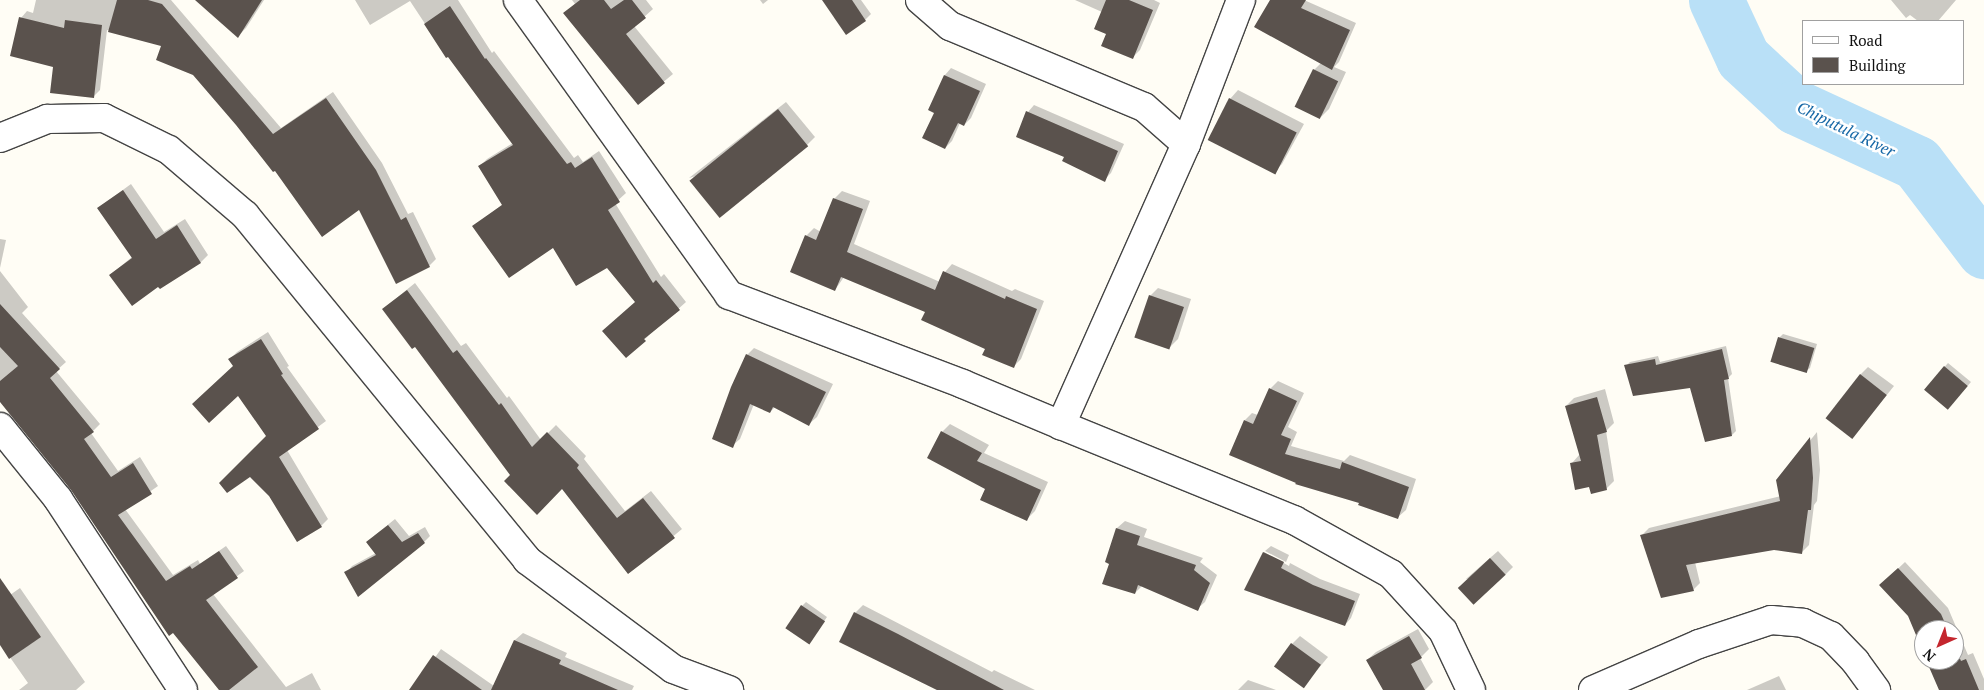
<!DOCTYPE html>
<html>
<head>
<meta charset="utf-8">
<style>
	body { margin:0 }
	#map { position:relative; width:1984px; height:690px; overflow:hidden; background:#fffdf5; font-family:"PT Serif",serif }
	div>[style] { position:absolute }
	.shadow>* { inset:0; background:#0003 }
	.river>* { height:55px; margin:-27.5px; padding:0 27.5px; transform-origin:27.5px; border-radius:27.5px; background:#b9e0f7 }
	.building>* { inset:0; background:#5a524d; transform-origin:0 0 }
	.roads { filter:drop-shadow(1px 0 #444) drop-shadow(-1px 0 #444) drop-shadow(0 1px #444) drop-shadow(0 -1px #444) }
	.minor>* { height:28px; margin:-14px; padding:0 14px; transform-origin:14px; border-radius:14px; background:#fff }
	span { translate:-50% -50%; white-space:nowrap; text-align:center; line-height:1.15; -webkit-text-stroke:5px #fff; paint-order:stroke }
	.water-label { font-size:16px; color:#1768a6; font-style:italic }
	.legend { position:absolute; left:1802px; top:20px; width:162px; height:65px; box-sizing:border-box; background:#fff; border:1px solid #a0a0a0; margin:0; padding:6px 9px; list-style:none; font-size:15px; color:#111 }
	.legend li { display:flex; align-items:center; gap:10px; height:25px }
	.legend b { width:25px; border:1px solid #a0a0a0 }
	.north { position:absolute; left:1914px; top:620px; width:50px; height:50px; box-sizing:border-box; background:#fff; border:1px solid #a0a0a0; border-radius:50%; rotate:224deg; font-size:14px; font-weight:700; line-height:20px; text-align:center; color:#111 }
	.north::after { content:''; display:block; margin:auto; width:18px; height:22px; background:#c4262e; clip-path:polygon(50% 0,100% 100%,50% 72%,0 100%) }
</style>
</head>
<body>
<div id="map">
	<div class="shadow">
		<i style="clip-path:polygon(36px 0,171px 0,281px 128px,333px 92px,382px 163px,408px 214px,413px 212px,436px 259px,429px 266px,360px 208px,275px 169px,193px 74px,163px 45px,107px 30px,100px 90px,93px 97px,55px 66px,21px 18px,27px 11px,33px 13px)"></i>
		<i style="clip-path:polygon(212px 0,264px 0,246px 28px,238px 36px)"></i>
		<i style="clip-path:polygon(355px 0,458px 0,492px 53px,494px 51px,574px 158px,578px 155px,583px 162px,599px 151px,626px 193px,615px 203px,661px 277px,664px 274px,686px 302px,626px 356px,636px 301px,608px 267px,554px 246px,474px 226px,503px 204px,480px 166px,487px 159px,513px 143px,449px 55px,447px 57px,410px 1px,370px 25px)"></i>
		<i style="clip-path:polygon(572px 0,646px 0,653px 9px,634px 26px,673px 74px,638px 103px,565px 13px,575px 4px)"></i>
		<i style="clip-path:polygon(760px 0,768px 0,763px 4px)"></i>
		<i style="clip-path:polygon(824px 0,861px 0,871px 14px,865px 20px)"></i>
		<i style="clip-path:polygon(1075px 0,1154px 0,1160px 3px,1140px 50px,1132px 58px,1108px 33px,1102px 12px)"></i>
		<i style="clip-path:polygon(1271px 0,1304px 0,1356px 23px,1339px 62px,1334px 67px,1346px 72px,1329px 109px,1321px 117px,1314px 70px,1321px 63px)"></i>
		<i style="clip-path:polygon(1891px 0,1956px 0,1938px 21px,1918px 21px,1910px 15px,1906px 18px)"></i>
		<i style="clip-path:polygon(951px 68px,986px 84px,971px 118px,964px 125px,960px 123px,952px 141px,945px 148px,936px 112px,945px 75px)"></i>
		<i style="clip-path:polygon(1238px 90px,1304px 124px,1282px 164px,1274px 172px,1210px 139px,1230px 99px)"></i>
		<i style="clip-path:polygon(786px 102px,815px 137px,807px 145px,689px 178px)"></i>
		<i style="clip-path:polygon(1034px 105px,1124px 144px,1111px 173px,1104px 180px,1028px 112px)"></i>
		<i style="clip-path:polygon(131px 184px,164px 232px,185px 219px,208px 255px,201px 262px,160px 288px,158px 285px,110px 275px,132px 257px,98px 208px)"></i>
		<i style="clip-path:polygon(842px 191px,870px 201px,854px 244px,940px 282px,945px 272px,952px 264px,1012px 291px,1015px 289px,1044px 301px,1021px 359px,1013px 367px,927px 311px,844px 277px,835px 290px,806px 236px,814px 228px,821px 232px,834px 199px)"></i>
		<i style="clip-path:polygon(0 239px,6px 240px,0 268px)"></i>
		<i style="clip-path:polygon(0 271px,28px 307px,22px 313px,66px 362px,56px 371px,100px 424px,91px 433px,118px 471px,140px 457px,158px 486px,125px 509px,173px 575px,198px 560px,200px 564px,226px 546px,244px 571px,213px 594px,286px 687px,312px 673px,321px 690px,220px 690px,72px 490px,0 400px)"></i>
		<i style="clip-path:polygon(415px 283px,461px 346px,466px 343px,507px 398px,509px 396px,541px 440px,556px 425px,586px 456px,584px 459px,625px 511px,651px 491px,682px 529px,629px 573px,562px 488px,511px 475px,415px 345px,383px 309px)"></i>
		<i style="clip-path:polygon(1158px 288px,1191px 299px,1178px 339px,1170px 347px,1150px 296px)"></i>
		<i style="clip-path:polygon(268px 332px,289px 366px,287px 367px,326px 421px,287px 450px,328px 519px,321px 526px,297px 540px,268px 436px,230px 359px,237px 352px)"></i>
		<i style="clip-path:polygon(1783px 334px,1817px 344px,1810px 368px,1806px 371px,1779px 338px)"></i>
		<i style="clip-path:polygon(1726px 346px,1732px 374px,1728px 378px,1736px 431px,1732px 435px,1691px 386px,1626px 366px,1630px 362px,1658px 356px,1660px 362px)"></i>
		<i style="clip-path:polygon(754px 348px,833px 384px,817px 417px,809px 424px,775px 407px,770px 412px,754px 404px,740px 439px,732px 446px,747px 355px)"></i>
		<i style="clip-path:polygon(1948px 363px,1971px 382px,1951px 405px,1925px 389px)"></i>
		<i style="clip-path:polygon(1868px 367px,1894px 386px,1853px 437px,1860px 375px)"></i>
		<i style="clip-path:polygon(1278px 381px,1304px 393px,1288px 427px,1297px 432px,1291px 446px,1344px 461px,1350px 455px,1416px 479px,1406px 510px,1398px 517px,1360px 502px,1297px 484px,1245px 420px,1252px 413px,1258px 415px,1270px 389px)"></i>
		<i style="clip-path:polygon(1605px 389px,1614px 423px,1606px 431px,1614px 481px,1606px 489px,1590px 486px,1572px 463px,1580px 454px,1566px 406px,1574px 398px)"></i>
		<i style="clip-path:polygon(950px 424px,989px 445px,984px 453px,1048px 482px,1035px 511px,1027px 519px,986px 489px,942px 432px)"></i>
		<i style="clip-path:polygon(1817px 432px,1820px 470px,1817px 501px,1814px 505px,1809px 545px,1802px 552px,1774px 548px,1695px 562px,1700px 583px,1693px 590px,1642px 535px,1649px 528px,1781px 496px,1778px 480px)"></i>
		<i style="clip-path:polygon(395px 519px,409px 536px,425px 527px,430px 536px,424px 542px,346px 573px,352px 566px,376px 553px,374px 536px)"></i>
		<i style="clip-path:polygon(1125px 521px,1147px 529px,1144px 537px,1203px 558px,1200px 562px,1217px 575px,1205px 602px,1197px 609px,1143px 585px,1135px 593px,1111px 563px,1106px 561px,1117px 528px)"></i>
		<i style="clip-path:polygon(1271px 546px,1289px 555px,1286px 562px,1265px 551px)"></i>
		<i style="clip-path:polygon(1498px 551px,1513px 567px,1505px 575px,1466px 579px)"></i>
		<i style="clip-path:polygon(1264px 552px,1289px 566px,1290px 563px,1320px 579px,1360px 594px,1351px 618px,1345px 625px,1246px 589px)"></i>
		<i style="clip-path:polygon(1905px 562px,1948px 608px,1968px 655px,1973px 653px,1984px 679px,1984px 690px,1940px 690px,1927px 660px,1954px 660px,1954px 630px,1924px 630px,1924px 652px,1909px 615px,1887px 579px)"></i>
		<i style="clip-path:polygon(20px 588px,85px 682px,76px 690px,19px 690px,28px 683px,0 643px,0 602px)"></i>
		<i style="clip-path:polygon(806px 602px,827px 617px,812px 639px,802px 606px)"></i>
		<i style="clip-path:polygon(863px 605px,992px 672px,994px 670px,1035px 690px,937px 690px,841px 642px,855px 613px)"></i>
		<i style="clip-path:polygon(1418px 629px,1429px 649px,1420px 658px,1433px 682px,1425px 690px,1384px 690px,1367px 660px,1376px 652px)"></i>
		<i style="clip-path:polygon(523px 633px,567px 653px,565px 657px,634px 686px,632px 690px,412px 690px,441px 649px,494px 686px,515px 640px)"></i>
		<i style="clip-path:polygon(1300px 636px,1328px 657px,1303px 687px,1292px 644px)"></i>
		<i style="clip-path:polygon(1779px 676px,1786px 690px,1747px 690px)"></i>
		<i style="clip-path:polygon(1248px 680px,1276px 690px,1238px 690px)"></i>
	</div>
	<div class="river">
		<i style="left:1716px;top:0;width:64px;rotate:65deg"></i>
		<i style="left:1743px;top:58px;width:72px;rotate:42.8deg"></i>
		<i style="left:1796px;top:107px;width:133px;rotate:24.8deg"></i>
		<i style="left:1917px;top:163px;width:111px;rotate:52.7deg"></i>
	</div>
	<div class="building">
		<i style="clip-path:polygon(117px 0,148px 0,162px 4px,273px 134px,326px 98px,376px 170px,401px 220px,406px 217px,430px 267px,396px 284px,359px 210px,322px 237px,275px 171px,273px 172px,236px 125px,193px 75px,156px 60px,161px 46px,108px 32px)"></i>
		<i style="clip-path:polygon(195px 0,262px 0,238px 38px)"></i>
		<i style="clip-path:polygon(580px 0,604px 0,611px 9px,624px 0,632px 0,646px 18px,626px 34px,665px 83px,638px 105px,563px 13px)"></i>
		<i style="clip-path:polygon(822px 0,852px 0,866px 21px,846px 35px)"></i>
		<i style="clip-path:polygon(1106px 0,1129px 0,1153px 10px,1133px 59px,1101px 46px,1106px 34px,1094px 29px)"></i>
		<i style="clip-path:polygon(1270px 0,1306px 0,1301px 8px,1350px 30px,1332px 70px,1254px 27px)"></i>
		<i style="clip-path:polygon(450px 6px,485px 59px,486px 58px,567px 164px,571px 162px,575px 168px,592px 157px,620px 202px,608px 210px,653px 283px,656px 280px,680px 310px,644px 339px,646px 341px,626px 358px,602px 331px,635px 302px,607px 268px,576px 286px,553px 248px,509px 278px,472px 226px,502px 205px,478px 166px,513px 145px,448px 57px,446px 58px,424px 24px)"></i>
		<i style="clip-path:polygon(19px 17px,64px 28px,65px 20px,102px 25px,94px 98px,50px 93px,53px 67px,10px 56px)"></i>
		<i style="left:1313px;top:69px;width:28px;height:42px;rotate:26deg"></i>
		<i style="clip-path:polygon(944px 75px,980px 91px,964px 126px,958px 123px,945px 149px,922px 138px,934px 113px,928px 110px)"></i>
		<i style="left:1229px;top:98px;width:76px;height:47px;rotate:27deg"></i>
		<i style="left:778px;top:109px;width:48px;height:114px;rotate:51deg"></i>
		<i style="clip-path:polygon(1026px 111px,1118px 151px,1105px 182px,1062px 161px,1064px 157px,1016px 137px)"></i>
		<i style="clip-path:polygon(123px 190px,156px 239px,177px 225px,201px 263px,160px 289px,158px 287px,132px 306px,109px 275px,132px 258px,97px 208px)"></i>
		<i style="clip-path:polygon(833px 198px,863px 209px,847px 252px,935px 290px,943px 271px,1005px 299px,1006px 296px,1037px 309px,1014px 368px,982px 355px,985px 349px,921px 320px,925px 312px,841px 277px,835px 291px,790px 272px,805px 235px,816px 240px)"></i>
		<i style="clip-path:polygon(407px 290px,453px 353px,457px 350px,499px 405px,501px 403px,532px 447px,547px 432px,579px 465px,577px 468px,617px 518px,643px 498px,675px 538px,628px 574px,562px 489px,537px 515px,504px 481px,510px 475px,415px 347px,412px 349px,382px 309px)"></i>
		<i style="left:1149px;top:295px;width:37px;height:45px;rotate:19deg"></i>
		<i style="clip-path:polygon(0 304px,60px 369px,50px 378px,94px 432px,84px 439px,111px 477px,133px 463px,152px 494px,118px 515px,166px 581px,190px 566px,192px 569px,219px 551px,238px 578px,206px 600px,258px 667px,229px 690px,219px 690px,173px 633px,169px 636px,71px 490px,0 402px,0 381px,18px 366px,0 347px)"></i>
		<i style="left:1778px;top:337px;width:38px;height:26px;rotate:17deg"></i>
		<i style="clip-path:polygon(261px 339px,283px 374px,281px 375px,319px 429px,279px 457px,322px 527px,297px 542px,269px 496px,250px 477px,227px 493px,219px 483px,266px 436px,238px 396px,209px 423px,192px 404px,233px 366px,228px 359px)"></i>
		<i style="clip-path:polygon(1722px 349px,1729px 379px,1724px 380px,1732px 436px,1705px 442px,1690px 388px,1633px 396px,1624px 365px,1655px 359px,1656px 365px)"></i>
		<i style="clip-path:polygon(746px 354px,826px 392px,809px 426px,773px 407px,770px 413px,750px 404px,733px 448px,712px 439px,731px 387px)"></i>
		<i style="left:1944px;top:366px;width:31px;height:31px;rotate:40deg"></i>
		<i style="left:1860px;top:374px;width:34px;height:56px;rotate:38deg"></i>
		<i style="clip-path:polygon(1269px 388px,1297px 401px,1281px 435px,1291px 439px,1285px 454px,1340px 469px,1342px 462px,1409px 487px,1398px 519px,1358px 505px,1359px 503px,1295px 484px,1296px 483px,1229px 455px,1244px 420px,1253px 424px)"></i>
		<i style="clip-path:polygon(1597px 397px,1607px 432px,1597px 435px,1607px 490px,1591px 494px,1589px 487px,1575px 490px,1570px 463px,1581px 461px,1565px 406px)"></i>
		<i style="clip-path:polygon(941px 431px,982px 453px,977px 461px,1041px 490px,1027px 521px,980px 500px,985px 489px,927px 458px)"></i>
		<i style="clip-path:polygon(1810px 437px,1813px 478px,1811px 510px,1808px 510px,1802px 554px,1774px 550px,1686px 565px,1694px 591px,1661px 598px,1640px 535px,1780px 501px,1776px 480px)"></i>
		<i style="clip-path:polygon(388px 525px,402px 542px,418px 533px,425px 543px,358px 597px,344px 572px,376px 555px,366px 542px)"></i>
		<i style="clip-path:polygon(1116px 528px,1140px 536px,1137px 545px,1196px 565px,1194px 570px,1210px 583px,1198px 611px,1138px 585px,1135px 594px,1102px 584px,1109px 564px,1105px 562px)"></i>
		<i style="clip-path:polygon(1263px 552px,1284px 562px,1281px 568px,1313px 585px,1355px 601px,1345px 626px,1244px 590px)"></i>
		<i style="left:1490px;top:558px;width:23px;height:44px;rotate:47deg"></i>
		<i style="clip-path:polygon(1898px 568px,1941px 614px,1948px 630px,1924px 630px,1924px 654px,1908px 616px,1879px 585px)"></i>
		<i style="clip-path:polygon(0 578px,41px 637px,9px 659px,0 645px)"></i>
		<i style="left:801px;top:605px;width:29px;height:28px;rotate:34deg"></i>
		<i style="clip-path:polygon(854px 612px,898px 634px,1004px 690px,937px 690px,839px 642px)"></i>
		<i style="clip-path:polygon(1409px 636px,1422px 658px,1411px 664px,1425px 690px,1383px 690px,1366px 660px)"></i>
		<i style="clip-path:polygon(514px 640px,561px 660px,559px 664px,618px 690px,491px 690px)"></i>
		<i style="left:1291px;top:643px;width:37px;height:29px;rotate:36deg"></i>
		<i style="clip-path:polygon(1954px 644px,1961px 661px,1966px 659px,1979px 690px,1939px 690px,1926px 660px,1954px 660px)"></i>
		<i style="clip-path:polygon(433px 655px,482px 690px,409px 690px)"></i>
	</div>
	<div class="roads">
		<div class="minor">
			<i style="left:518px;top:0;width:363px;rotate:54.4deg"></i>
			<i style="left:729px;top:295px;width:250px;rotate:20.8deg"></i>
			<i style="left:963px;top:384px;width:106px;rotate:22.7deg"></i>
			<i style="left:920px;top:0;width:40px;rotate:41deg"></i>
			<i style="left:950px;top:26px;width:210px;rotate:22.7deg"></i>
			<i style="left:1144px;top:107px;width:56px;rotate:41.4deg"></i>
			<i style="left:1186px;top:144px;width:308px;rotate:114deg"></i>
			<i style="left:1061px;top:425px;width:252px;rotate:22.2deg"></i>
			<i style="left:1294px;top:520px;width:111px;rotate:29.1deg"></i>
			<i style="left:1391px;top:574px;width:77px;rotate:47.6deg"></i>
			<i style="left:1443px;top:631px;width:65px;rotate:64.6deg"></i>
			<i style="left:0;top:138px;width:51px;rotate:-22deg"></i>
			<i style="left:47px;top:119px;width:57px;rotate:-1deg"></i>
			<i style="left:104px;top:118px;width:72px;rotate:26.2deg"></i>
			<i style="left:169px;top:150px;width:100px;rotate:40.5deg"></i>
			<i style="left:245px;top:215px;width:446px;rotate:50.7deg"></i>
			<i style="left:527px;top:560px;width:182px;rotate:36.7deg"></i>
			<i style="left:673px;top:669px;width:60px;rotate:20.6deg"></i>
			<i style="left:1186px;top:144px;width:154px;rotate:-69.1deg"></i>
			<i style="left:0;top:427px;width:92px;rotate:51.1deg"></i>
			<i style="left:58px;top:499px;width:228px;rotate:56.8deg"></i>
			<i style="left:1593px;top:690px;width:116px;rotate:-23.5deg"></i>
			<i style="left:1699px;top:644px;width:76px;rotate:-18.4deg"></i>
			<i style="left:1771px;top:620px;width:32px;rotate:5deg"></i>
			<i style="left:1803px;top:623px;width:31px;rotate:25deg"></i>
			<i style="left:1831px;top:636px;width:35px;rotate:46deg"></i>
			<i style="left:1855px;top:661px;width:36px;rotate:54deg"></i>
		</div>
	</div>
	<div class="water-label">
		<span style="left:1846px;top:129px;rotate:26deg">Chiputula River</span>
	</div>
	<ul class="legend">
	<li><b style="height:6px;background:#fff"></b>Road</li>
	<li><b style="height:14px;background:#5a524d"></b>Building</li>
	</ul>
	<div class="north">N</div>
</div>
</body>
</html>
